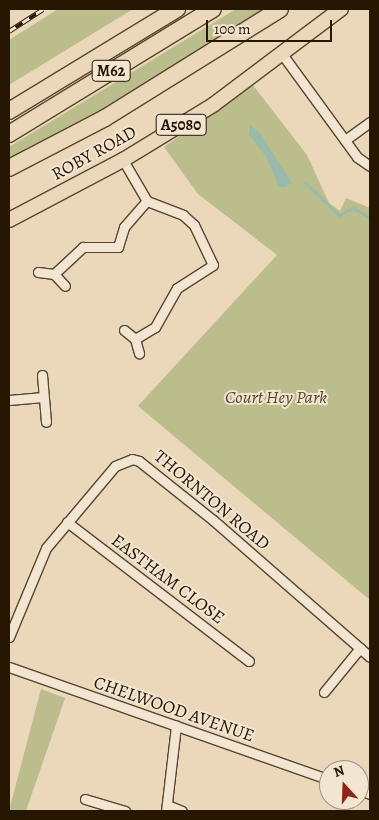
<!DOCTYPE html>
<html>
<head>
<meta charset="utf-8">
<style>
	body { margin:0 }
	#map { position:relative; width:379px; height:820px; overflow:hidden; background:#ebd7b9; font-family:Alegreya,serif }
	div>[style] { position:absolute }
	.green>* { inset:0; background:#bbbd8c }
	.water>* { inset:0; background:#99baaa }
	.stream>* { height:2.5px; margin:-1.25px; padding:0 1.25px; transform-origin:1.25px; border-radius:1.25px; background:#99baaa }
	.roads { filter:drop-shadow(1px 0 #574630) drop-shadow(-1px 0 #574630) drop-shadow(0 1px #574630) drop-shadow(0 -1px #574630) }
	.minor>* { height:9px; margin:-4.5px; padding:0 4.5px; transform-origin:4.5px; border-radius:4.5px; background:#f2e5d2 }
	.primary>* { height:14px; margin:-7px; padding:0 7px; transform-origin:7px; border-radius:7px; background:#ebd7b9 }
	.motorway>* { height:16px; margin:-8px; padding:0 8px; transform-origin:8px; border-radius:8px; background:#ebd7b9 }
	.rail>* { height:4.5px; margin-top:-2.25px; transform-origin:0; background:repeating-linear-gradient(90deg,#f2e5d2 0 8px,#261602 0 16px); box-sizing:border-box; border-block:1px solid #261602 }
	span { translate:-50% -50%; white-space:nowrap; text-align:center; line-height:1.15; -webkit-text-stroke:4px #f2e5d2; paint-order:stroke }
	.shield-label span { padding:1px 4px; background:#f2e5d2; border:1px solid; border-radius:4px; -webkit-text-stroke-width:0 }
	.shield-label { font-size:16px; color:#261602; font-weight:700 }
	.street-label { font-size:18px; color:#261602 }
	.park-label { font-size:18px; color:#53482b; font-style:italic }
	.frame { position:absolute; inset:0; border:10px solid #261602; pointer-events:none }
	.north { position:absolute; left:319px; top:760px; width:50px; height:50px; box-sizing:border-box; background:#f2e5d2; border:1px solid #a0927f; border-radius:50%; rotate:340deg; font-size:14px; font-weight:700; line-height:20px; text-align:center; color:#261602 }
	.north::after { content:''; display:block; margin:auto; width:18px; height:22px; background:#8f2418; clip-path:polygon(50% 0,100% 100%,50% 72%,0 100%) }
	.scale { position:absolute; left:206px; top:20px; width:126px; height:22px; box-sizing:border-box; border:2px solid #261602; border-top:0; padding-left:6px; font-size:15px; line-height:18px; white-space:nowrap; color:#261602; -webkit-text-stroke:4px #f2e5d2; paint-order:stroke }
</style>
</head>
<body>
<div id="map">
	<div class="green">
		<i style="clip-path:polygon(58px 9px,133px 9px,9px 85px,9px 40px)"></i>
		<i style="clip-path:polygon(236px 9px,266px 9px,79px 124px,9px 161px,9px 147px)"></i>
		<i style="clip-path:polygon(252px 84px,307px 155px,329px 203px,340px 211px,346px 198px,370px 208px,370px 600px,138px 406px,277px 255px,198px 194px,164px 147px)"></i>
		<i style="clip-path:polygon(41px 689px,65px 698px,26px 811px,9px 811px)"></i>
	</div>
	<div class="water">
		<i style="clip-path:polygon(250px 125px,260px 133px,292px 183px,285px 187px,279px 187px,267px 158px,249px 135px)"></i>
	</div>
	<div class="stream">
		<i style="left:305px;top:182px;width:47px;rotate:44.1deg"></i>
		<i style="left:339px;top:215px;width:16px;rotate:-27deg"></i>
		<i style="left:353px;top:208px;width:19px;rotate:28deg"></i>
	</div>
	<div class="roads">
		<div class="minor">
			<i style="left:282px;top:54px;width:127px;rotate:53.9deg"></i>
			<i style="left:357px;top:157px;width:16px;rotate:35deg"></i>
			<i style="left:345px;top:140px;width:31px;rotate:-36deg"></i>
			<i style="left:123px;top:160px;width:48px;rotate:59.7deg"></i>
			<i style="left:147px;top:201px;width:39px;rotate:21deg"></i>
			<i style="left:183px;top:215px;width:15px;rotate:42deg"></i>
			<i style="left:194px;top:225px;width:44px;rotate:64.6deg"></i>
			<i style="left:213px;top:265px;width:43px;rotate:147.4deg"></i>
			<i style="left:177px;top:288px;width:45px;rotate:119.4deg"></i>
			<i style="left:155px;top:327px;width:23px;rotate:149deg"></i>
			<i style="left:38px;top:272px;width:16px;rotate:7deg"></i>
			<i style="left:54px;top:274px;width:40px;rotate:-43deg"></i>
			<i style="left:83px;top:247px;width:35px"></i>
			<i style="left:118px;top:247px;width:21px;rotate:-73deg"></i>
			<i style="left:124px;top:227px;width:35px;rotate:-49deg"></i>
			<i style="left:54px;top:274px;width:16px;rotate:47deg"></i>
			<i style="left:124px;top:330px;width:14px;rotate:39deg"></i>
			<i style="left:135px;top:339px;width:15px;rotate:74deg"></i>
			<i style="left:42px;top:375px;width:47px;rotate:85.1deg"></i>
			<i style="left:9px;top:400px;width:34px;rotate:-5deg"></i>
			<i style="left:67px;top:522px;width:229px;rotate:37.4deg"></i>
			<i style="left:9px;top:637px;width:96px;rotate:-67.4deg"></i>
			<i style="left:46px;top:548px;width:107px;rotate:-49.9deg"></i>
			<i style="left:115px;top:466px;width:18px;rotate:-22deg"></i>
			<i style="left:132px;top:459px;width:7px;rotate:16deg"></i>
			<i style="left:139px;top:461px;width:95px;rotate:38.6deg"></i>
			<i style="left:213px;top:520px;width:208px;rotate:41.1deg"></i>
			<i style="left:9px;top:667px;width:339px;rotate:19.4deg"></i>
			<i style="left:324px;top:692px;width:57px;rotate:-50.7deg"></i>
			<i style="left:359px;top:790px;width:12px;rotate:20deg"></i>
			<i style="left:85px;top:799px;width:42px;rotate:16.7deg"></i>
			<i style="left:167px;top:805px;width:16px;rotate:22deg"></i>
			<i style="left:166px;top:811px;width:86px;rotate:-83.3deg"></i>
		</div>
		<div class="primary">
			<i style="left:9px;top:220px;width:129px;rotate:-27.8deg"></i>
			<i style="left:123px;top:160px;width:105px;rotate:-31.4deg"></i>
			<i style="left:213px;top:105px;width:160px;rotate:-36.9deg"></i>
		</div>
		<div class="motorway">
			<i style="left:9px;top:111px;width:197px;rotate:-31.3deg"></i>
			<i style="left:9px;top:134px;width:239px;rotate:-31.5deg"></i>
			<i style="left:9px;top:168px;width:108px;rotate:-27.5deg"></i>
			<i style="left:105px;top:118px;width:206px;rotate:-31.9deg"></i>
		</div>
	</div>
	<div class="rail">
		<i style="left:9px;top:31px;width:40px;rotate:-32.9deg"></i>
	</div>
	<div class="shield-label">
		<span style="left:111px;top:71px">M62</span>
		<span style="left:181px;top:125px">A5080</span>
	</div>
	<div class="street-label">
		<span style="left:94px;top:153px;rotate:-29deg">ROBY ROAD</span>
		<span style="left:212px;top:500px;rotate:40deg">THORNTON ROAD</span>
		<span style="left:168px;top:579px;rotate:37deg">EASTHAM CLOSE</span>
		<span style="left:174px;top:709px;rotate:19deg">CHELWOOD AVENUE</span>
	</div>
	<div class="park-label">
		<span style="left:276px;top:397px">Court Hey Park</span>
	</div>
	<div class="frame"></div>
	<div class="north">N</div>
	<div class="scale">100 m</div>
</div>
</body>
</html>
